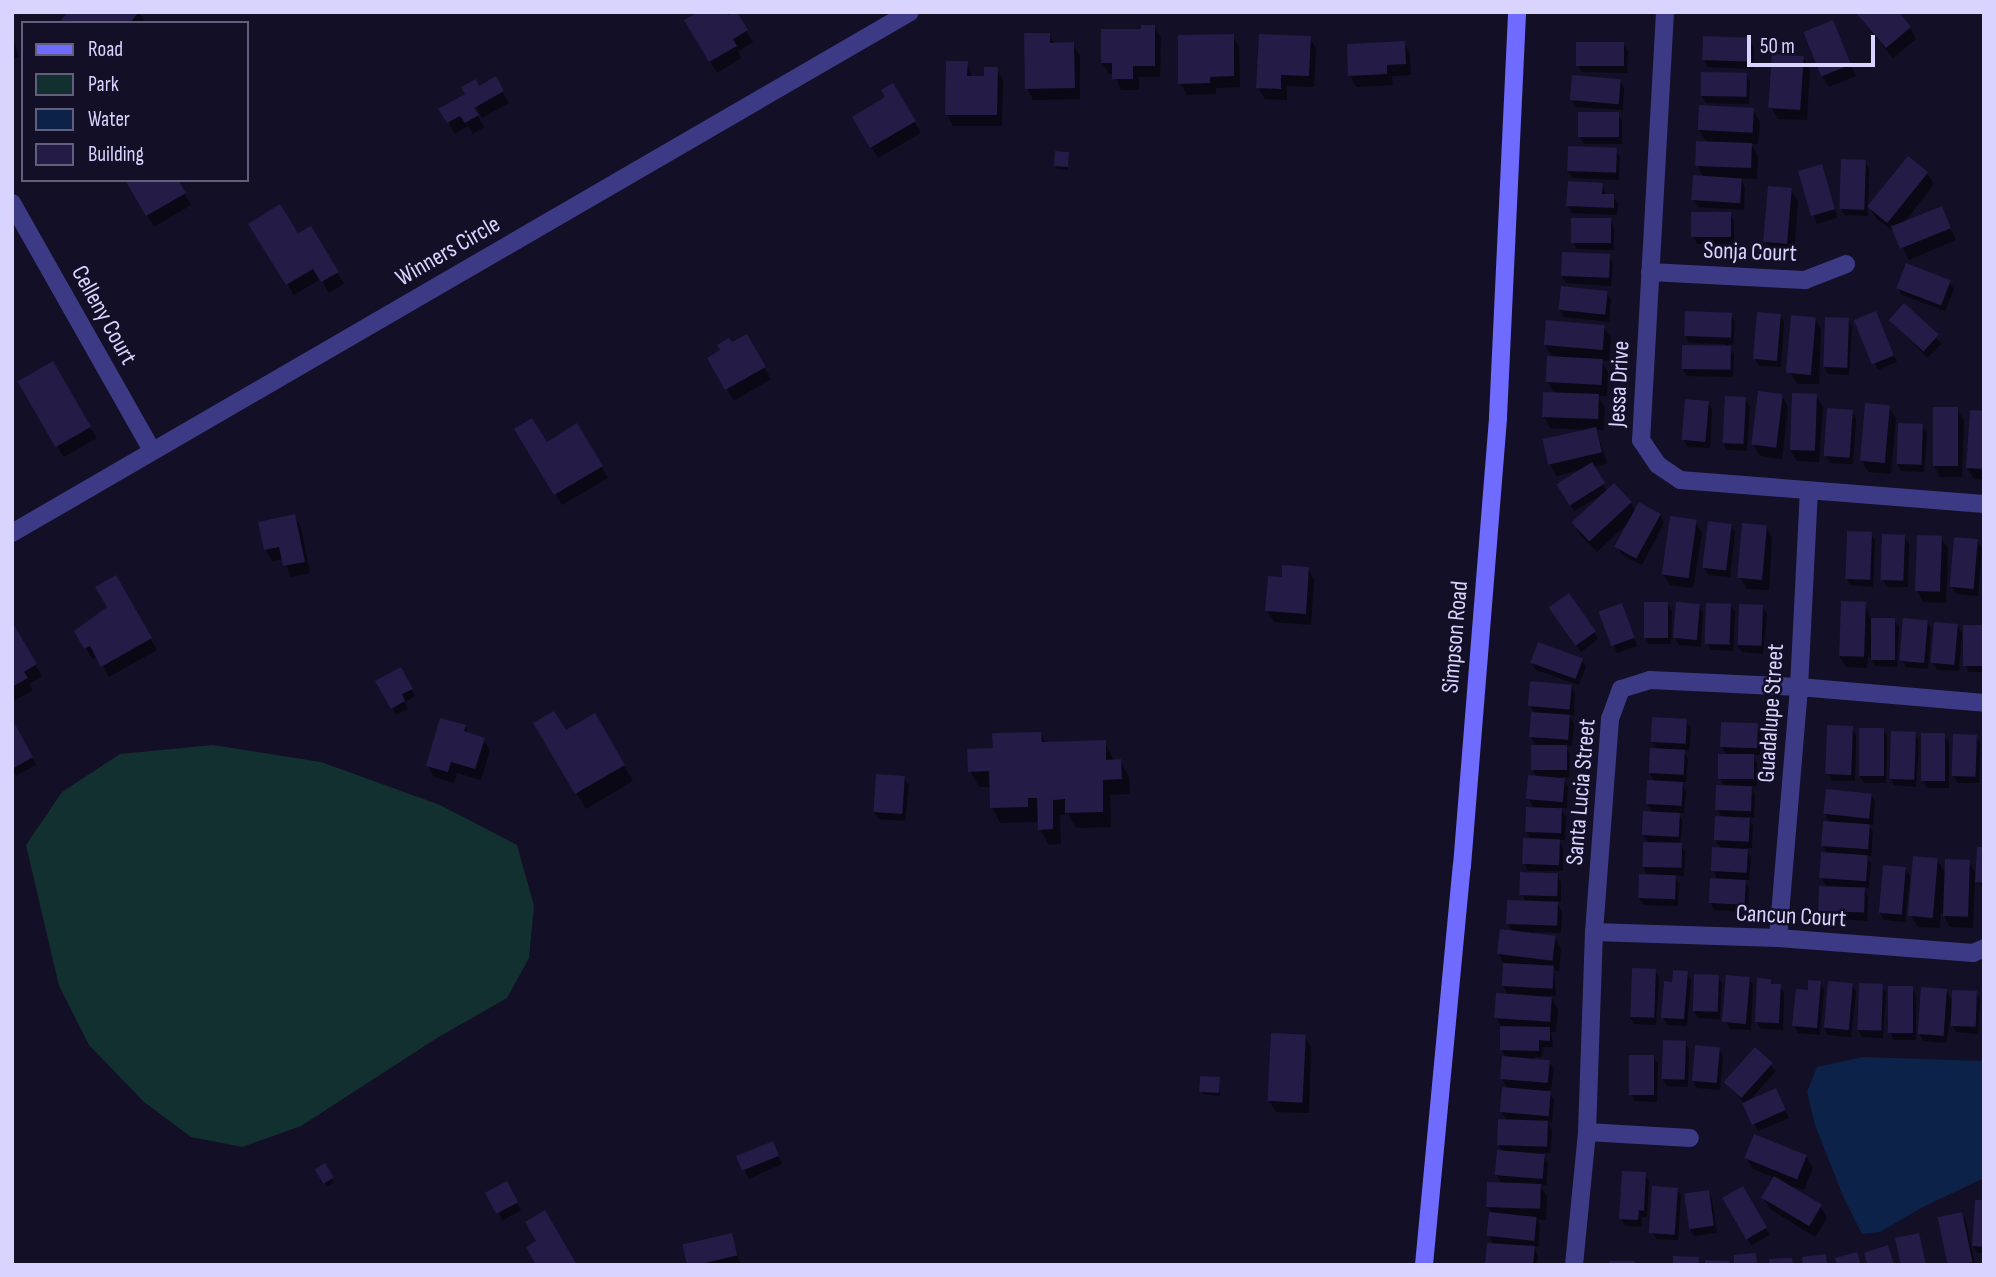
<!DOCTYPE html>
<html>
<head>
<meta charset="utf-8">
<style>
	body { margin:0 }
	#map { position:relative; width:1996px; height:1277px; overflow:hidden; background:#130f26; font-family:"Sofia Sans Condensed",sans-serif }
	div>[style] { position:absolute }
	.green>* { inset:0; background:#12302f }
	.water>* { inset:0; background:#0c2248 }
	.shadow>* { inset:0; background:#0007; transform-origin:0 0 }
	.building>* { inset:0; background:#241b47; transform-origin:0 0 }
	.minor>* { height:18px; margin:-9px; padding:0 9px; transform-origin:9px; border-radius:9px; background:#3d3a85 }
	.secondary>* { height:18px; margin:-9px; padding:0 9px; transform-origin:9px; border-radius:9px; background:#6f6bff }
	span { translate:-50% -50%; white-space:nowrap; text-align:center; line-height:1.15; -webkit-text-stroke:5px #130f26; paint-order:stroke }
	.street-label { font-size:24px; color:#d9d4ff }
	.frame { position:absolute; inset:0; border:14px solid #d9d4ff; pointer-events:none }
	.legend { position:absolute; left:21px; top:21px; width:228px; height:161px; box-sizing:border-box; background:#130f26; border:2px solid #625e7d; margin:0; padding:9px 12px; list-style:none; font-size:21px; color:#d9d4ff }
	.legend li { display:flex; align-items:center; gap:14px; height:35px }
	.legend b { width:35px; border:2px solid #625e7d }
	.scale { position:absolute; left:1747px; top:35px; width:128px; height:32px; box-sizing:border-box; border:4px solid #d9d4ff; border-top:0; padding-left:9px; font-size:21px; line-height:24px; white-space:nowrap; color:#d9d4ff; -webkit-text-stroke:5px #130f26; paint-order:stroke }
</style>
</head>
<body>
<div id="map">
	<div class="green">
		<i style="clip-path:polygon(213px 745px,321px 762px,440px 805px,517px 845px,534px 906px,529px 958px,507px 998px,437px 1038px,301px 1126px,242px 1147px,191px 1137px,144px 1102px,89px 1045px,59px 986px,26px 845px,62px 792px,120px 754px)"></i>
	</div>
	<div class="water">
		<i style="clip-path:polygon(1863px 1057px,1984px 1061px,1984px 1178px,1923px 1207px,1880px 1232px,1862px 1234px,1843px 1196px,1815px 1125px,1807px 1092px,1817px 1067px)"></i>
	</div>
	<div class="shadow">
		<i style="clip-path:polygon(71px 12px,139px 12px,145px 23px,62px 23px)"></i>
		<i style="clip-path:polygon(702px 12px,729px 12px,725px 14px,727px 18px,735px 13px,753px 42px,738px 51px,741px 58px,717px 73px,687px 21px)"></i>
		<i style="clip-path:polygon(1855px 12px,1910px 28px,1916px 39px,1893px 58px)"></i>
		<i style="clip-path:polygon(1832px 22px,1856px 76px,1829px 87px,1822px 76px)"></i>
		<i style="clip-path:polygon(1154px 26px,1161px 38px,1160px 77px,1139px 77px,1139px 90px,1121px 90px,1114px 74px,1109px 74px,1102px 63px,1103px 31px,1143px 31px)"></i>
		<i style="clip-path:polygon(1049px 34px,1054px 44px,1073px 44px,1080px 56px,1080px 99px,1033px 100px,1027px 88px)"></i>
		<i style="clip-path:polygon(12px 36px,19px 57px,12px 59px)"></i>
		<i style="clip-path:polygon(1233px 36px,1239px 47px,1240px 87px,1216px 88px,1216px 94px,1187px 95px,1180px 83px)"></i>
		<i style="clip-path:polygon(1310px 38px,1316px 49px,1314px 87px,1287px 86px,1287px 100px,1265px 99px,1258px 88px)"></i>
		<i style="clip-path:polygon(1750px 40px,1754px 47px,1753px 69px,1708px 67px,1704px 59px)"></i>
		<i style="clip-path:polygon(1404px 42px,1410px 54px,1411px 75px,1392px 76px,1393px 85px,1356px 87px,1350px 75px)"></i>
		<i style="clip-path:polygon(1623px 44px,1628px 51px,1627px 73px,1582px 72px,1578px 65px)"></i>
		<i style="clip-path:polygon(1803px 58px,1810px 69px,1807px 120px,1778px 119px,1771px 107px)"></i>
		<i style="clip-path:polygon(967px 63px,973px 78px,985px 78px,997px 69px,1003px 80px,1002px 126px,953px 126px,947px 114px)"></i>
		<i style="clip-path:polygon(1746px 75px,1750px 82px,1749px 104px,1706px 103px,1702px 96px)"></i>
		<i style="clip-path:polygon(495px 79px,509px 103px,482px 118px,476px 107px,473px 108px,484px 127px,473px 134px,468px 126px,455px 134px,441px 109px)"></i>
		<i style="clip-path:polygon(1620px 80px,1624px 88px,1623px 110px,1576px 107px,1572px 99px)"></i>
		<i style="clip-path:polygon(893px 86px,921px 133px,878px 158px,854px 118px,888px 98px)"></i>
		<i style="clip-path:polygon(1753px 110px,1760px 122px,1758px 144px,1751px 144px,1758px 156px,1757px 179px,1740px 178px,1745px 187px,1744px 210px,1698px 207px,1694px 200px,1704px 178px,1697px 166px,1707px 143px,1699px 130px)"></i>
		<i style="clip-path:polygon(1618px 114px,1622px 121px,1622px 144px,1584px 144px,1580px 137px)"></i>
		<i style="clip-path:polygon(1615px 150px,1620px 157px,1619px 180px,1573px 178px,1568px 171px)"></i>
		<i style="clip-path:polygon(1068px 154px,1068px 170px,1057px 169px,1055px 166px)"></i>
		<i style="clip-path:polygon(1865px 162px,1869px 169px,1868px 216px,1845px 215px,1841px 208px)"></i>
		<i style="left:1821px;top:166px;width:54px;height:22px;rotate:72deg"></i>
		<i style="clip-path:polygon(1927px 173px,1934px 184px,1903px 224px,1941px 208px,1956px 240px,1909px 260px,1896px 233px,1877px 219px,1870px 208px)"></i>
		<i style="clip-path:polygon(176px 180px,191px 205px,154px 227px,127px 181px)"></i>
		<i style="clip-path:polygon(1602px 184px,1606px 196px,1613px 196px,1618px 203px,1617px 215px,1572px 213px,1568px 206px)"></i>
		<i style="clip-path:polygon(1791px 190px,1798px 201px,1794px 254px,1772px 253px,1766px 241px)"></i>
		<i style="clip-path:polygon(1730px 214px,1734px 221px,1734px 244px,1697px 244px,1693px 236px)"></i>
		<i style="clip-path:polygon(1610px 220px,1614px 227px,1614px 250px,1577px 249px,1573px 242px)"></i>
		<i style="clip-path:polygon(251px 224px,298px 236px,310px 228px,344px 284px,329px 293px,321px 279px,294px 295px)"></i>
		<i style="clip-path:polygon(1609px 256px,1613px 263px,1611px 286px,1566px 283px,1562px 276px)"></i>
		<i style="clip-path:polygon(1949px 282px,1954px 289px,1945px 311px,1902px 295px,1898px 288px)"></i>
		<i style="clip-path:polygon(1607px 292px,1611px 300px,1609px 322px,1564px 317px,1560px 310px)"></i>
		<i style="left:1904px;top:305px;width:54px;height:20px;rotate:46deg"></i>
		<i style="clip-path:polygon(1731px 315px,1735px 322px,1733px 345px,1728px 344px,1734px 355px,1733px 377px,1687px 376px,1683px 369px,1725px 348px,1725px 344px,1689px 343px,1685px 335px)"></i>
		<i style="clip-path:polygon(1780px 315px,1784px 322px,1781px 367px,1759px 366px,1755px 358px)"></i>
		<i style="clip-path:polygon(1815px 318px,1821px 330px,1819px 384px,1797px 384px,1790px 372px)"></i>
		<i style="clip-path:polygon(1848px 320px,1852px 327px,1849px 375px,1828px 374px,1824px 367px)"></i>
		<i style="clip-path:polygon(1879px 320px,1897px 362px,1878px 370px,1857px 321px)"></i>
		<i style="clip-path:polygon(1604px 327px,1611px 338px,1609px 361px,1601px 360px,1608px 372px,1607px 396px,1598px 396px,1605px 407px,1604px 430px,1596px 430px,1607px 463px,1593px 467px,1607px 492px,1631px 503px,1636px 513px,1660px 515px,1664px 523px,1642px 565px,1622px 555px,1618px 548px,1631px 520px,1597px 552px,1580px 535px,1574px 524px,1603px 494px,1574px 511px,1558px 484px,1580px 470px,1557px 476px,1550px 464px,1590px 430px,1550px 428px,1544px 417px,1555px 394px,1547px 381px,1553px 358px,1545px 345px)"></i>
		<i style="left:746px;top:336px;width:50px;height:43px;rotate:60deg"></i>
		<i style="left:53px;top:363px;width:87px;height:38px;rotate:60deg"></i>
		<i style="clip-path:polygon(1782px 396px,1788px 407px,1782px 459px,1760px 456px,1754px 445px)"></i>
		<i style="clip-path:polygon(1816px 396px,1823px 407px,1819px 462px,1797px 461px,1790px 450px)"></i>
		<i style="clip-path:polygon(1745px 399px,1750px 406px,1747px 451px,1727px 450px,1723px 443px)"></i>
		<i style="clip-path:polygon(1708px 402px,1712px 410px,1710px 448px,1688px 447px,1684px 440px)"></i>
		<i style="clip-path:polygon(1889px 407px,1896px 418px,1891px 474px,1868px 472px,1862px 461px)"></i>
		<i style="clip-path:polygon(1957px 409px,1964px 420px,1962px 477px,1940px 477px,1934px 466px)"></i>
		<i style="clip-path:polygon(1852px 411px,1856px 419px,1853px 464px,1830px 463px,1826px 456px)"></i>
		<i style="clip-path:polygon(1984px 413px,1984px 480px,1974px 479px,1967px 468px)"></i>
		<i style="clip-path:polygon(577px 426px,608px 478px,562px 505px,517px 429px,546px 444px)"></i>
		<i style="clip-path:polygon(1922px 426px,1927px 433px,1924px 472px,1901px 471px,1897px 463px)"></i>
		<i style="clip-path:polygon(294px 516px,301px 527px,310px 573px,291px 577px,283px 559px,272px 561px,266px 550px,260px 523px)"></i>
		<i style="clip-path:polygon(1695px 522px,1702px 533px,1693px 588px,1670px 585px,1663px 573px)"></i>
		<i style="clip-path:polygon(1731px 525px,1735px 532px,1730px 577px,1708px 575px,1704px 568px)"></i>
		<i style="clip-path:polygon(1766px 526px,1772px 538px,1769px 590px,1747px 589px,1740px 578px)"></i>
		<i style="clip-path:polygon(1871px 534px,1875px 541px,1873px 587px,1850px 585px,1846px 578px)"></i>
		<i style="clip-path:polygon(1904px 536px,1909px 544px,1908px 587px,1887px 587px,1883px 580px)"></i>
		<i style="clip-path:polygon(1941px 538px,1948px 549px,1946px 603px,1923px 602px,1917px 591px)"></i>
		<i style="clip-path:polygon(1977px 541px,1982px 548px,1978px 596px,1956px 594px,1952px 587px)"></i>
		<i style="clip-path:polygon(1308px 568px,1314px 580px,1311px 625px,1274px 622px,1267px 611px,1283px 579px)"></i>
		<i style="clip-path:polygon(115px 577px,157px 650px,109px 677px,98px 656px,92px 659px,76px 631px,109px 608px)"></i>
		<i style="clip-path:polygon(1667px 604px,1672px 611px,1671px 644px,1649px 644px,1645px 637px)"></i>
		<i style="clip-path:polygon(1865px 604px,1871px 620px,1894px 620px,1899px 627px,1897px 667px,1875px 666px,1868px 655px,1867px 668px,1846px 667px,1839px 656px)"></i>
		<i style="clip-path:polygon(1730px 605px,1735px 612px,1733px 651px,1711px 650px,1707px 643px)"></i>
		<i style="clip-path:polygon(1699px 606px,1703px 613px,1701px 647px,1679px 645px,1675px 638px)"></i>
		<i style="clip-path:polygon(1762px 607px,1767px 614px,1763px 654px,1742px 652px,1737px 645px)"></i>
		<i style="clip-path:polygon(1601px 613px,1625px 613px,1637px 646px,1617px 653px)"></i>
		<i style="clip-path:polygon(1555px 615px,1594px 632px,1598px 639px,1581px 652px)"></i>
		<i style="clip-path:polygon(1927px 621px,1931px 629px,1928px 669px,1906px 667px,1902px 660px)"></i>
		<i style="clip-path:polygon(12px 626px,42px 676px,29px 684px,33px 690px,12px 702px)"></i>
		<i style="clip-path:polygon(1957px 626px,1962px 633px,1959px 671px,1937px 670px,1933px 662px)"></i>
		<i style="clip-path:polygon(1984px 627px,1984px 672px,1969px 672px,1965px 665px)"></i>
		<i style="clip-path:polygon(1582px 660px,1586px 667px,1579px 685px,1536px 670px,1532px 662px)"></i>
		<i style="clip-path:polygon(400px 670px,415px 696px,404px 702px,408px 709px,396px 715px,378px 682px)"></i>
		<i style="clip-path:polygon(1571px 686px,1575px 693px,1574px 715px,1569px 715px,1574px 724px,1572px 746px,1565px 746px,1570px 754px,1569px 777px,1562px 777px,1568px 787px,1567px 808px,1560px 808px,1566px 817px,1565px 840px,1559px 840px,1563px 848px,1563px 871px,1528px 871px,1524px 863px,1531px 840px,1526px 831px,1534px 809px,1529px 799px,1537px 778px,1532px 769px,1537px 747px,1531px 737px,1535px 714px,1530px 705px)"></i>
		<i style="clip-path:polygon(594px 716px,633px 781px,586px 809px,536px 724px,565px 733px)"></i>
		<i style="clip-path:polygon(1686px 721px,1691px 728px,1689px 751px,1683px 750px,1688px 759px,1686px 782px,1681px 782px,1686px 791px,1684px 813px,1678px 813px,1683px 822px,1680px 844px,1685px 852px,1684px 876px,1674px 875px,1679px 884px,1678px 906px,1644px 905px,1639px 898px,1648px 876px,1643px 867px,1649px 844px,1643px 835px,1652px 813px,1647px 803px,1655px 782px,1650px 773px,1657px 750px,1652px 741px)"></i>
		<i style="clip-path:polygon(12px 723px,36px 765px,16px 776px,12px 770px)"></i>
		<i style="clip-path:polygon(1757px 725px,1761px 732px,1760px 755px,1752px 755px,1757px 763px,1757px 786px,1750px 786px,1755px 795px,1754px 817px,1748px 817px,1753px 826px,1752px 848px,1745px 848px,1751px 858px,1749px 880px,1744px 880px,1749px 889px,1747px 912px,1714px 910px,1710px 902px,1718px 880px,1713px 870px,1721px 849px,1715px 839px,1722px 818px,1717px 809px,1725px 787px,1720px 778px,1727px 756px,1722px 747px)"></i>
		<i style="clip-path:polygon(465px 727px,469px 735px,483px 739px,490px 750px,481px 780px,457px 773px,454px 783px,434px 777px,428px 766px)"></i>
		<i style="clip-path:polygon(1852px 728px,1856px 735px,1855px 781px,1832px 781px,1828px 773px)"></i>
		<i style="clip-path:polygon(1883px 730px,1887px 737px,1886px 783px,1864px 783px,1860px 776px)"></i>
		<i style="clip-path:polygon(1040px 733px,1046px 744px,1105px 742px,1114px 761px,1120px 761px,1129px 777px,1130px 794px,1110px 795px,1111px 827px,1076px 828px,1068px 814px,1060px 815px,1061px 844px,1049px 845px,1040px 829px,1039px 822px,1000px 823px,992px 807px,991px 787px,979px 787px,970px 771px,994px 750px)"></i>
		<i style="clip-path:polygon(1915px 734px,1919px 741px,1916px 787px,1894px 785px,1890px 778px)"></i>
		<i style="clip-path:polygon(1944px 735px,1949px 742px,1949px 788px,1927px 788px,1923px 780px)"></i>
		<i style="clip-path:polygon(1976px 737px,1980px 744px,1979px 783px,1958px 783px,1953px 775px)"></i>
		<i style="clip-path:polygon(904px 778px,909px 785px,905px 821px,879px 819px,874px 812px)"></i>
		<i style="clip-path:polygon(1871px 795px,1875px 802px,1873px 825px,1869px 825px,1873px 833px,1871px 856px,1866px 856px,1871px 864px,1869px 888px,1863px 887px,1868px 897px,1867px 921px,1823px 918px,1819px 911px,1827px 888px,1821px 877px,1828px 854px,1823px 846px,1830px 823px,1825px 814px)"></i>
		<i style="clip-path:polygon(1984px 849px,1984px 889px,1975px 879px,1973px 928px,1950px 927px,1941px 911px,1940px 928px,1918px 927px,1911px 916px,1937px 859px,1946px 874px,1969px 862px,1977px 876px)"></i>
		<i style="clip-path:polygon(1905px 868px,1910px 876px,1905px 922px,1884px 920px,1880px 913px)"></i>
		<i style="clip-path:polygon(1557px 875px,1561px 882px,1561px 902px,1556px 902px,1562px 911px,1561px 933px,1534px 932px,1534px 935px,1555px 937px,1561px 949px,1559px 971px,1554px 970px,1556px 996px,1550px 995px,1558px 1010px,1556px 1032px,1551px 1032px,1553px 1047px,1543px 1047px,1542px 1057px,1534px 1057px,1534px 1060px,1549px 1062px,1554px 1069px,1551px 1090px,1548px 1090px,1554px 1100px,1552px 1123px,1547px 1122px,1552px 1130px,1550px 1153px,1542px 1153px,1548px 1163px,1546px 1185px,1539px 1184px,1547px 1197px,1546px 1220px,1537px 1219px,1540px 1226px,1538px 1247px,1533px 1246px,1538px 1255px,1537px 1265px,1487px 1265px,1494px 1245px,1489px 1236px,1493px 1215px,1488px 1206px,1502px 1184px,1496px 1174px,1503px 1152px,1498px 1144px,1507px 1121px,1501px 1111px,1508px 1089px,1502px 1079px,1506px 1058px,1502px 1050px,1502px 1028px,1496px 1017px,1508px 995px,1503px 986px,1504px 964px,1498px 953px,1513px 932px,1508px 924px,1526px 902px,1522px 894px)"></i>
		<i style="clip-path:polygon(1655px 971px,1659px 978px,1656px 1025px,1634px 1024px,1630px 1017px)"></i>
		<i style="clip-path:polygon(1687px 973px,1691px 980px,1687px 1026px,1667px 1025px,1663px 1017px,1674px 984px)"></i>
		<i style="clip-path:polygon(1718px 977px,1722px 984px,1720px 1019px,1698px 1018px,1694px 1011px)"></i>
		<i style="clip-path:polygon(1749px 978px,1753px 985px,1751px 1030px,1730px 1029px,1726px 1022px)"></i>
		<i style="clip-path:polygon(1770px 981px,1773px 985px,1780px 986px,1784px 993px,1783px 1030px,1761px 1029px,1757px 1022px)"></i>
		<i style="clip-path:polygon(1820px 983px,1824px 990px,1820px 1035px,1798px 1033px,1794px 1026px,1809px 992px)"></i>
		<i style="clip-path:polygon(1852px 985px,1856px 992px,1851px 1037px,1828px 1035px,1824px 1028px)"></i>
		<i style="clip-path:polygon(1882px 986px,1886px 993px,1883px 1038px,1862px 1037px,1858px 1030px)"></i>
		<i style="clip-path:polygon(1912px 988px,1916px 995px,1916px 1040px,1894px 1040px,1890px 1032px)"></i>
		<i style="clip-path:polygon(1946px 991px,1953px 1002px,1946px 1043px,1923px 1041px,1919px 1033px)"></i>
		<i style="clip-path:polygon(1976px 993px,1980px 1000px,1978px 1034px,1956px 1032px,1952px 1025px)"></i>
		<i style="clip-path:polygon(1305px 1036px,1311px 1048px,1309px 1113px,1276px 1112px,1269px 1101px)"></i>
		<i style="clip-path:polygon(1685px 1042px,1689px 1050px,1688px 1087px,1667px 1086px,1663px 1079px)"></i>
		<i style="clip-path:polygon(1719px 1048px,1723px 1056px,1720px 1090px,1697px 1088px,1693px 1081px)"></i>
		<i style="clip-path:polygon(1756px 1049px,1776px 1071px,1748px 1102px,1779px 1097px,1789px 1118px,1758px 1131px,1744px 1103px,1725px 1082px)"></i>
		<i style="clip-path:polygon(1653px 1057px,1658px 1064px,1657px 1102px,1635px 1101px,1631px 1094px)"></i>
		<i style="clip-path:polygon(1219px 1079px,1220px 1096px,1203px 1094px,1201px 1091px)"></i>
		<i style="clip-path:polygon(776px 1151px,782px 1164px,749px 1179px,739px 1159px)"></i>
		<i style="clip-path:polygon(1806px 1156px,1813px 1168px,1804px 1190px,1784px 1184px,1821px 1207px,1827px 1218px,1815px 1237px,1770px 1209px,1763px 1197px,1775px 1178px,1753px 1169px,1746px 1158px)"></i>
		<i style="left:324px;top:1165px;width:20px;height:8px;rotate:60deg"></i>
		<i style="clip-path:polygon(1645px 1174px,1649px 1181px,1647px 1217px,1642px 1217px,1642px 1227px,1625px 1226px,1621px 1219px)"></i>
		<i style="left:506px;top:1184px;width:30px;height:21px;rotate:60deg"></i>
		<i style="clip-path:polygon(1677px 1189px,1681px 1196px,1678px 1240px,1656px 1239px,1652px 1232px)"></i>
		<i style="left:1743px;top:1189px;width:53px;height:21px;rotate:60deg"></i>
		<i style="clip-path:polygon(1708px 1192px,1712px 1199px,1717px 1233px,1694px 1236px,1690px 1229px)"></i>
		<i style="clip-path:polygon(1984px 1202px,1984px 1253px,1978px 1253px,1973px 1246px)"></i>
		<i style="clip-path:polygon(1962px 1214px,1966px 1221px,1975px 1265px,1950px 1265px)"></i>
		<i style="clip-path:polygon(731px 1235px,740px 1263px,688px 1265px,684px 1247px)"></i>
	</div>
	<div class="building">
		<i style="clip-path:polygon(68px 12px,139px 12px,130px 23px,59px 23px)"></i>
		<i style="clip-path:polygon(698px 12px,726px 12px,728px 15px,737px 12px,748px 30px,733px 39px,737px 46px,709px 62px,684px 20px)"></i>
		<i style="clip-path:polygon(1855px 12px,1899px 12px,1911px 27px,1886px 48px)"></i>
		<i style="left:1833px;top:20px;width:48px;height:32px;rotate:68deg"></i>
		<i style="clip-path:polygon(1141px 25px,1155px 25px,1155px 66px,1133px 66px,1133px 79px,1112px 79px,1112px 63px,1101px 63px,1101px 29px,1141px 29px)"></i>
		<i style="clip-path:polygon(1024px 33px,1050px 33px,1050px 43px,1074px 42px,1075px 88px,1025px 89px)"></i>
		<i style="clip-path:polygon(1234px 34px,1234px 76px,1210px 77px,1210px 83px,1178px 84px,1178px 35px)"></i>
		<i style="clip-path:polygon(1259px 34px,1311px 36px,1309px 76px,1281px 75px,1281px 89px,1256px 88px)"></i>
		<i style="left:1703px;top:36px;width:48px;height:24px;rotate:2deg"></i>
		<i style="clip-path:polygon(1405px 41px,1406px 64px,1387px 65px,1387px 74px,1348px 76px,1347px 44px)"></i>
		<i style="left:1576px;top:42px;width:48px;height:24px"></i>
		<i style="left:1772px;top:54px;width:32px;height:54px;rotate:4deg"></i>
		<i style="clip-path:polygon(946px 61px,968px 61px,967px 76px,984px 76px,984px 67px,998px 67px,997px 115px,945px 115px)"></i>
		<i style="left:1701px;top:72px;width:46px;height:24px;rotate:1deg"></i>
		<i style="left:1572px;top:75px;width:49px;height:25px;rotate:5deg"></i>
		<i style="clip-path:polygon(496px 76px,504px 91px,474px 108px,479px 115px,465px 123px,460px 116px,447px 123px,438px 109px,465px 94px,461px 87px,476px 79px,479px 86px)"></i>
		<i style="clip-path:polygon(893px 83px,916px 121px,870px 148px,852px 117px,885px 97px,881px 90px)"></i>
		<i style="left:1699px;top:105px;width:55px;height:25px;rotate:3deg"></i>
		<i style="left:1578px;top:112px;width:41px;height:25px"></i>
		<i style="left:1696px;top:141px;width:56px;height:25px;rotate:2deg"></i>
		<i style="left:1568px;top:146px;width:49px;height:25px;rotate:2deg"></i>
		<i style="left:1055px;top:151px;width:14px;height:15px;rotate:4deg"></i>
		<i style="left:1908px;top:156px;width:26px;height:65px;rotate:39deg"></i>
		<i style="left:1841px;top:159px;width:25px;height:50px;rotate:2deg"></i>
		<i style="left:1822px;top:164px;width:47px;height:25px;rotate:74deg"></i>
		<i style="left:1693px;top:175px;width:49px;height:25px;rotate:4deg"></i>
		<i style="clip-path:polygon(125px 180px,178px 180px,186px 193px,146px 216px)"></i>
		<i style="clip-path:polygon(1568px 181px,1603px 183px,1602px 194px,1614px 194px,1614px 208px,1566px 206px)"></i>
		<i style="left:1768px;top:186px;width:24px;height:56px;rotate:5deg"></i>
		<i style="clip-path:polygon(280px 204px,298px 233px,311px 226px,339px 272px,321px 282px,313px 269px,286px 285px,248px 224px)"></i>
		<i style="left:1942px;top:206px;width:24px;height:55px;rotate:68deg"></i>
		<i style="left:1691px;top:212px;width:40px;height:25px"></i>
		<i style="left:1571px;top:218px;width:40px;height:25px"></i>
		<i style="left:1562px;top:252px;width:48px;height:24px;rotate:2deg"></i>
		<i style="left:1906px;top:263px;width:48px;height:27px;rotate:21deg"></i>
		<i style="left:1561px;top:286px;width:47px;height:24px;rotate:6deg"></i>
		<i style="left:1904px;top:303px;width:47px;height:23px;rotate:42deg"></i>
		<i style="left:1685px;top:311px;width:47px;height:25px;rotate:2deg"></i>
		<i style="left:1876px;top:311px;width:48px;height:24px;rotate:68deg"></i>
		<i style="left:1757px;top:312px;width:24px;height:47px;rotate:5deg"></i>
		<i style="left:1791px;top:315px;width:25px;height:58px;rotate:5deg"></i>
		<i style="left:1825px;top:317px;width:24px;height:50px;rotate:2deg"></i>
		<i style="left:1546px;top:320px;width:59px;height:25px;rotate:5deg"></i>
		<i style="clip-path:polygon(747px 334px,766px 367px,725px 390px,707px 358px,720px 350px,717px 345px,729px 338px,732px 342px)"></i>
		<i style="left:1682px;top:345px;width:49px;height:24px;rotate:1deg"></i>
		<i style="left:1547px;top:356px;width:56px;height:26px;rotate:3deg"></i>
		<i style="left:53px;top:361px;width:76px;height:41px;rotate:60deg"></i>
		<i style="left:1758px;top:391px;width:25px;height:54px;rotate:7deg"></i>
		<i style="left:1543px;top:392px;width:56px;height:25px;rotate:2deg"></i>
		<i style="left:1792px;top:393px;width:25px;height:57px;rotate:2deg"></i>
		<i style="left:1725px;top:396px;width:21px;height:47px;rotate:3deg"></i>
		<i style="left:1685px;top:399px;width:24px;height:41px;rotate:5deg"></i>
		<i style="left:1865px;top:403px;width:25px;height:58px;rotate:5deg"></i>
		<i style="left:1933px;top:407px;width:25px;height:59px"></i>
		<i style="left:1827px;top:408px;width:26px;height:48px;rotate:4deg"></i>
		<i style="clip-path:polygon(1970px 410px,1984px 411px,1984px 469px,1966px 468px)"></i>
		<i style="clip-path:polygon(532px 418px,547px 442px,577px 423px,603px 466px,554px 495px,514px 429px)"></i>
		<i style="left:1898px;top:423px;width:25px;height:41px;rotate:2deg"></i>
		<i style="left:1596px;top:427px;width:26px;height:55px;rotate:77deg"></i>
		<i style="left:1592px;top:462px;width:25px;height:42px;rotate:58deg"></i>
		<i style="left:1614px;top:483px;width:26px;height:58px;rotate:47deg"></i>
		<i style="left:1639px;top:502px;width:25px;height:51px;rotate:29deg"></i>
		<i style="clip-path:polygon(295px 514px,305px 562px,283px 566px,279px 547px,264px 550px,258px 522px)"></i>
		<i style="left:1670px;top:516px;width:27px;height:59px;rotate:8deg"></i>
		<i style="left:1708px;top:521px;width:24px;height:47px;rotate:7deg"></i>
		<i style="left:1742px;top:523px;width:25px;height:55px;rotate:5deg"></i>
		<i style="left:1847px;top:531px;width:25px;height:48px;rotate:2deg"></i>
		<i style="left:1882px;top:534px;width:23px;height:46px;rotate:2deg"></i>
		<i style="left:1917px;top:535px;width:25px;height:56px;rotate:2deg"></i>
		<i style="left:1954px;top:537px;width:24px;height:50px;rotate:5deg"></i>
		<i style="clip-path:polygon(1282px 565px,1309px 567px,1306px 614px,1265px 611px,1268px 576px,1282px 577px)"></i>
		<i style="clip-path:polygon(116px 575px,152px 638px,101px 667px,90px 646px,84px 649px,74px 631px,107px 607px,95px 587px)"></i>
		<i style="left:1569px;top:593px;width:47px;height:25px;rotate:55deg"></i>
		<i style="left:1841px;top:601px;width:25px;height:55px;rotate:2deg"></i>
		<i style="left:1644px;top:602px;width:24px;height:36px"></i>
		<i style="left:1676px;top:602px;width:24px;height:36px;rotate:5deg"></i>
		<i style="left:1622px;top:603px;width:37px;height:25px;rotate:70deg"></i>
		<i style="left:1706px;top:603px;width:25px;height:41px;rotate:2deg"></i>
		<i style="left:1739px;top:604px;width:24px;height:41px;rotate:2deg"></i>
		<i style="left:1871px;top:618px;width:24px;height:42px"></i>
		<i style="left:1903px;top:618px;width:25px;height:43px;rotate:5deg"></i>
		<i style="clip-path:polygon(12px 622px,37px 664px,24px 672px,28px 678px,12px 687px)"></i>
		<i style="left:1934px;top:622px;width:24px;height:41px;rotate:5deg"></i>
		<i style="left:1963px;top:625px;width:21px;height:41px"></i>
		<i style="left:1538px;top:642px;width:48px;height:22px;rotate:20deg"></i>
		<i style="clip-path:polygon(401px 667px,413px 689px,402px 694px,405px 701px,391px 709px,375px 681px)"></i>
		<i style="left:1530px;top:681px;width:42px;height:25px;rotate:5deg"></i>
		<i style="clip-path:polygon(554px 711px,566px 730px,595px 713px,625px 765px,575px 794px,533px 723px)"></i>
		<i style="left:1531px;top:712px;width:39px;height:25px;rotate:4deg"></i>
		<i style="left:1652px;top:717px;width:35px;height:25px;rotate:3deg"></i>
		<i style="clip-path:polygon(440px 718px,466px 725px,464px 731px,485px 738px,475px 769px,451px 762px,448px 772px,426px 766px)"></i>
		<i style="clip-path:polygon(12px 719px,33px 757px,12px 769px)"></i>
		<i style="left:1721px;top:722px;width:37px;height:25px;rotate:2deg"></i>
		<i style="left:1827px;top:725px;width:26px;height:49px;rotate:2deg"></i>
		<i style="left:1859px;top:728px;width:25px;height:48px"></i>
		<i style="left:1891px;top:731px;width:25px;height:48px;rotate:2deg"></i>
		<i style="clip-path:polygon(1041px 732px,1042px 742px,1106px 740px,1106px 760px,1121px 759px,1122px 779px,1103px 780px,1103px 812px,1065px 813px,1065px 799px,1053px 800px,1053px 829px,1038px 830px,1037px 798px,1028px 798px,1028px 807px,990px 808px,989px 771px,968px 772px,967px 749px,993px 748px,992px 733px)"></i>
		<i style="left:1945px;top:733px;width:48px;height:24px;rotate:90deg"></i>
		<i style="left:1953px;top:734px;width:24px;height:42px;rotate:2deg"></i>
		<i style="left:1531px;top:745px;width:36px;height:25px"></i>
		<i style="left:1650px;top:748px;width:35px;height:25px;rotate:3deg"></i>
		<i style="left:1718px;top:754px;width:36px;height:25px"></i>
		<i style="left:876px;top:774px;width:29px;height:38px;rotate:4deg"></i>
		<i style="left:1528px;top:775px;width:37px;height:24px;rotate:5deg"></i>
		<i style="left:1647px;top:780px;width:36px;height:24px;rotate:3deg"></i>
		<i style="left:1716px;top:785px;width:36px;height:25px;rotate:2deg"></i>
		<i style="left:1826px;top:789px;width:46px;height:25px;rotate:6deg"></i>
		<i style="left:1526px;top:807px;width:36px;height:25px;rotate:2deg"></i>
		<i style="left:1643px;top:811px;width:37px;height:24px;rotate:3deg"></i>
		<i style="left:1715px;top:816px;width:35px;height:24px;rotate:3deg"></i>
		<i style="left:1823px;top:821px;width:47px;height:25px;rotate:4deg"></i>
		<i style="left:1523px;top:838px;width:37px;height:26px;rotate:2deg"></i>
		<i style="left:1643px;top:842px;width:39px;height:25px;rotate:1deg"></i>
		<i style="left:1712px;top:847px;width:36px;height:24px;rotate:3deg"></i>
		<i style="clip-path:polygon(1977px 847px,1984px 847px,1984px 883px,1975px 882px)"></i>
		<i style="left:1821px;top:852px;width:47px;height:26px;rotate:4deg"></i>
		<i style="left:1913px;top:856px;width:25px;height:60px;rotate:5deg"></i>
		<i style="left:1945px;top:859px;width:25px;height:57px;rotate:2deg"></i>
		<i style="left:1883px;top:865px;width:23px;height:48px;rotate:5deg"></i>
		<i style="left:1520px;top:872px;width:38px;height:23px;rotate:2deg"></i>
		<i style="left:1639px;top:874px;width:37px;height:24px;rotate:2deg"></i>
		<i style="left:1710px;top:878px;width:36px;height:25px;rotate:3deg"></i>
		<i style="left:1819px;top:886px;width:46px;height:25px;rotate:2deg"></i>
		<i style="left:1507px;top:900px;width:51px;height:24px;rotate:2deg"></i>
		<i style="left:1500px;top:929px;width:56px;height:25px;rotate:7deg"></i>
		<i style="left:1503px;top:963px;width:51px;height:23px;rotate:3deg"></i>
		<i style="left:1632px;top:968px;width:24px;height:49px;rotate:2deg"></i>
		<i style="clip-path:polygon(1673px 970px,1688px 971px,1684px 1019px,1661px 1018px,1664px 981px,1672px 982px)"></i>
		<i style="left:1694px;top:974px;width:25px;height:37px;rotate:2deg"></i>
		<i style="left:1726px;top:975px;width:24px;height:47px;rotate:5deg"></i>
		<i style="clip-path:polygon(1757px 978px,1771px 979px,1771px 984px,1781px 984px,1779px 1023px,1755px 1022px)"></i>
		<i style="clip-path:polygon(1808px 980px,1821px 981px,1817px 1028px,1792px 1026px,1796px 989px,1808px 990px)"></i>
		<i style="left:1828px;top:981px;width:25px;height:47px;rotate:5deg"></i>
		<i style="left:1859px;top:983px;width:24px;height:47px;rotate:2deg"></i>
		<i style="left:1888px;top:986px;width:25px;height:47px"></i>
		<i style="left:1921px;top:987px;width:26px;height:47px;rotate:4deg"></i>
		<i style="left:1952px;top:990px;width:25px;height:36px;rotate:2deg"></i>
		<i style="left:1496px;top:993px;width:56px;height:25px;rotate:4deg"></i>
		<i style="clip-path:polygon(1500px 1026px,1550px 1027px,1550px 1041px,1539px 1040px,1539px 1051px,1500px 1050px)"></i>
		<i style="left:1271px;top:1033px;width:35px;height:68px;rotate:3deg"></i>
		<i style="left:1663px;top:1040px;width:23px;height:39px;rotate:2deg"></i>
		<i style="left:1695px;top:1045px;width:25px;height:36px;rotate:5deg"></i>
		<i style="left:1755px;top:1047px;width:24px;height:47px;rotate:42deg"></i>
		<i style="left:1629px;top:1055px;width:25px;height:40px"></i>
		<i style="left:1502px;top:1056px;width:48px;height:23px;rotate:5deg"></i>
		<i style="left:1200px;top:1076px;width:20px;height:16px;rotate:3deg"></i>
		<i style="left:1502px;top:1087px;width:49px;height:25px;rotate:5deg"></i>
		<i style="left:1776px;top:1088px;width:24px;height:37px;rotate:66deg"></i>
		<i style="left:1498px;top:1119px;width:50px;height:26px;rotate:2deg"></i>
		<i style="left:1754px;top:1134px;width:57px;height:26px;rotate:22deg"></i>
		<i style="left:773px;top:1141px;width:16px;height:40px;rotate:68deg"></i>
		<i style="left:1497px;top:1150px;width:48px;height:25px;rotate:5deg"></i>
		<i style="left:325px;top:1163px;width:17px;height:12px;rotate:59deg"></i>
		<i style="clip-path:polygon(1622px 1171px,1646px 1172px,1644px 1211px,1639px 1210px,1638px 1220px,1619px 1219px)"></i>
		<i style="left:1774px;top:1176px;width:56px;height:25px;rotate:31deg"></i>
		<i style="left:507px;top:1181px;width:24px;height:25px;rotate:62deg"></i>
		<i style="left:1487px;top:1182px;width:54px;height:25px;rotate:2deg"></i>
		<i style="left:1652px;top:1186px;width:26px;height:47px;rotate:4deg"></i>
		<i style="left:1743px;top:1186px;width:48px;height:24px;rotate:60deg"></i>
		<i style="left:1709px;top:1190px;width:36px;height:25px;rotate:82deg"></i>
		<i style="clip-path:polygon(1975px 1200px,1984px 1200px,1984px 1247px,1972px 1246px)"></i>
		<i style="clip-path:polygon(545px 1210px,577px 1265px,536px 1265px,526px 1247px,536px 1241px,525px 1222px)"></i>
		<i style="left:1489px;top:1212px;width:48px;height:24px;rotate:6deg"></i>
		<i style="left:1962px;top:1212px;width:51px;height:25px;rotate:78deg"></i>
		<i style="left:732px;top:1233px;width:23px;height:51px;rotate:77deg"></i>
		<i style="clip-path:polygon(1919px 1233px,1926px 1265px,1901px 1265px,1895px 1238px)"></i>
		<i style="clip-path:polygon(1487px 1243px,1535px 1246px,1533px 1265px,1485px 1265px)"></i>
		<i style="clip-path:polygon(1888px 1245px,1894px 1265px,1867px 1265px,1864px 1253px)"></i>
		<i style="clip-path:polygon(1857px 1252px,1861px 1265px,1837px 1265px,1835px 1258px)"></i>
		<i style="clip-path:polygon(1756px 1253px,1757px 1265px,1734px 1265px,1734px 1255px)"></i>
		<i style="clip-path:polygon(1826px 1254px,1827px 1265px,1803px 1265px,1802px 1257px)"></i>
		<i style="clip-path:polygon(1673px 1256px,1699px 1257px,1698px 1265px,1673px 1265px)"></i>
		<i style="clip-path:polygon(1792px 1258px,1793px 1265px,1769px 1265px,1769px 1259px)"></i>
		<i style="clip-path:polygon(1705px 1260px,1730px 1261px,1729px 1265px,1705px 1265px)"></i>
		<i style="left:1609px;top:1261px;width:26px;height:4px"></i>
	</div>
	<div class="minor">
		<i style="left:1665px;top:12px;width:429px;rotate:93.2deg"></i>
		<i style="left:1641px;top:440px;width:30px;rotate:56deg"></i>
		<i style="left:1658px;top:465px;width:27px;rotate:34deg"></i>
		<i style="left:1680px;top:480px;width:305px;rotate:4.5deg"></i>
		<i style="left:12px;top:203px;width:284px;rotate:60.5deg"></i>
		<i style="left:1650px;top:272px;width:155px;rotate:3deg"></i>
		<i style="left:1805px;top:280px;width:44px;rotate:-21.3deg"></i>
		<i style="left:12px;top:533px;width:1038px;rotate:-30.12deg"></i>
		<i style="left:1594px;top:932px;width:184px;rotate:1.9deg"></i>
		<i style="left:1778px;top:938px;width:196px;rotate:4.4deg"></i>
		<i style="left:1973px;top:953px;width:12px;rotate:-24deg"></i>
		<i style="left:1778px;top:938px;width:252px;rotate:-85.2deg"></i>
		<i style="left:1799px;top:687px;width:196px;rotate:-87.1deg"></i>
		<i style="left:1587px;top:1132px;width:103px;rotate:3.3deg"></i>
		<i style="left:1574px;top:1265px;width:134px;rotate:-84.4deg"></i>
		<i style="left:1587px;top:1132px;width:200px;rotate:-88deg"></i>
		<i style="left:1594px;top:932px;width:214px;rotate:-85.7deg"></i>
		<i style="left:1610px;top:719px;width:32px;rotate:-70deg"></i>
		<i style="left:1621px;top:689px;width:30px;rotate:-17deg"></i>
		<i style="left:1650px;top:680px;width:149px;rotate:2.7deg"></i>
		<i style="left:1799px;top:687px;width:186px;rotate:4.9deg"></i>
	</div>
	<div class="secondary">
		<i style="left:1424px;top:1265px;width:401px;rotate:-84.6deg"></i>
		<i style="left:1462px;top:866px;width:450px;rotate:-85.4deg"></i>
		<i style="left:1498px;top:417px;width:405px;rotate:-87.3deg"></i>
	</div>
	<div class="street-label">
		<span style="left:448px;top:251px;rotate:-30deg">Winners Circle</span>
		<span style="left:1750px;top:252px;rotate:2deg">Sonja Court</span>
		<span style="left:104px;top:315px;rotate:61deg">Celleny Court</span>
		<span style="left:1619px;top:384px;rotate:-87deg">Jessa Drive</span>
		<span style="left:1455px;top:637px;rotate:-85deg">Simpson Road</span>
		<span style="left:1771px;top:713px;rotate:-86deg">Guadalupe Street</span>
		<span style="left:1581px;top:792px;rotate:-85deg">Santa Lucia Street</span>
		<span style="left:1791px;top:916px;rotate:3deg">Cancun Court</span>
	</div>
	<div class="frame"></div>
	<ul class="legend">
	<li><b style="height:9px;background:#6f6bff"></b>Road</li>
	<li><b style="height:19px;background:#12302f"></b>Park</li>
	<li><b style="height:19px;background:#0c2248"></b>Water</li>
	<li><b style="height:19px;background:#241b47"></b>Building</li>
	</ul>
	<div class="scale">50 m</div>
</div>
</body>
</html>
